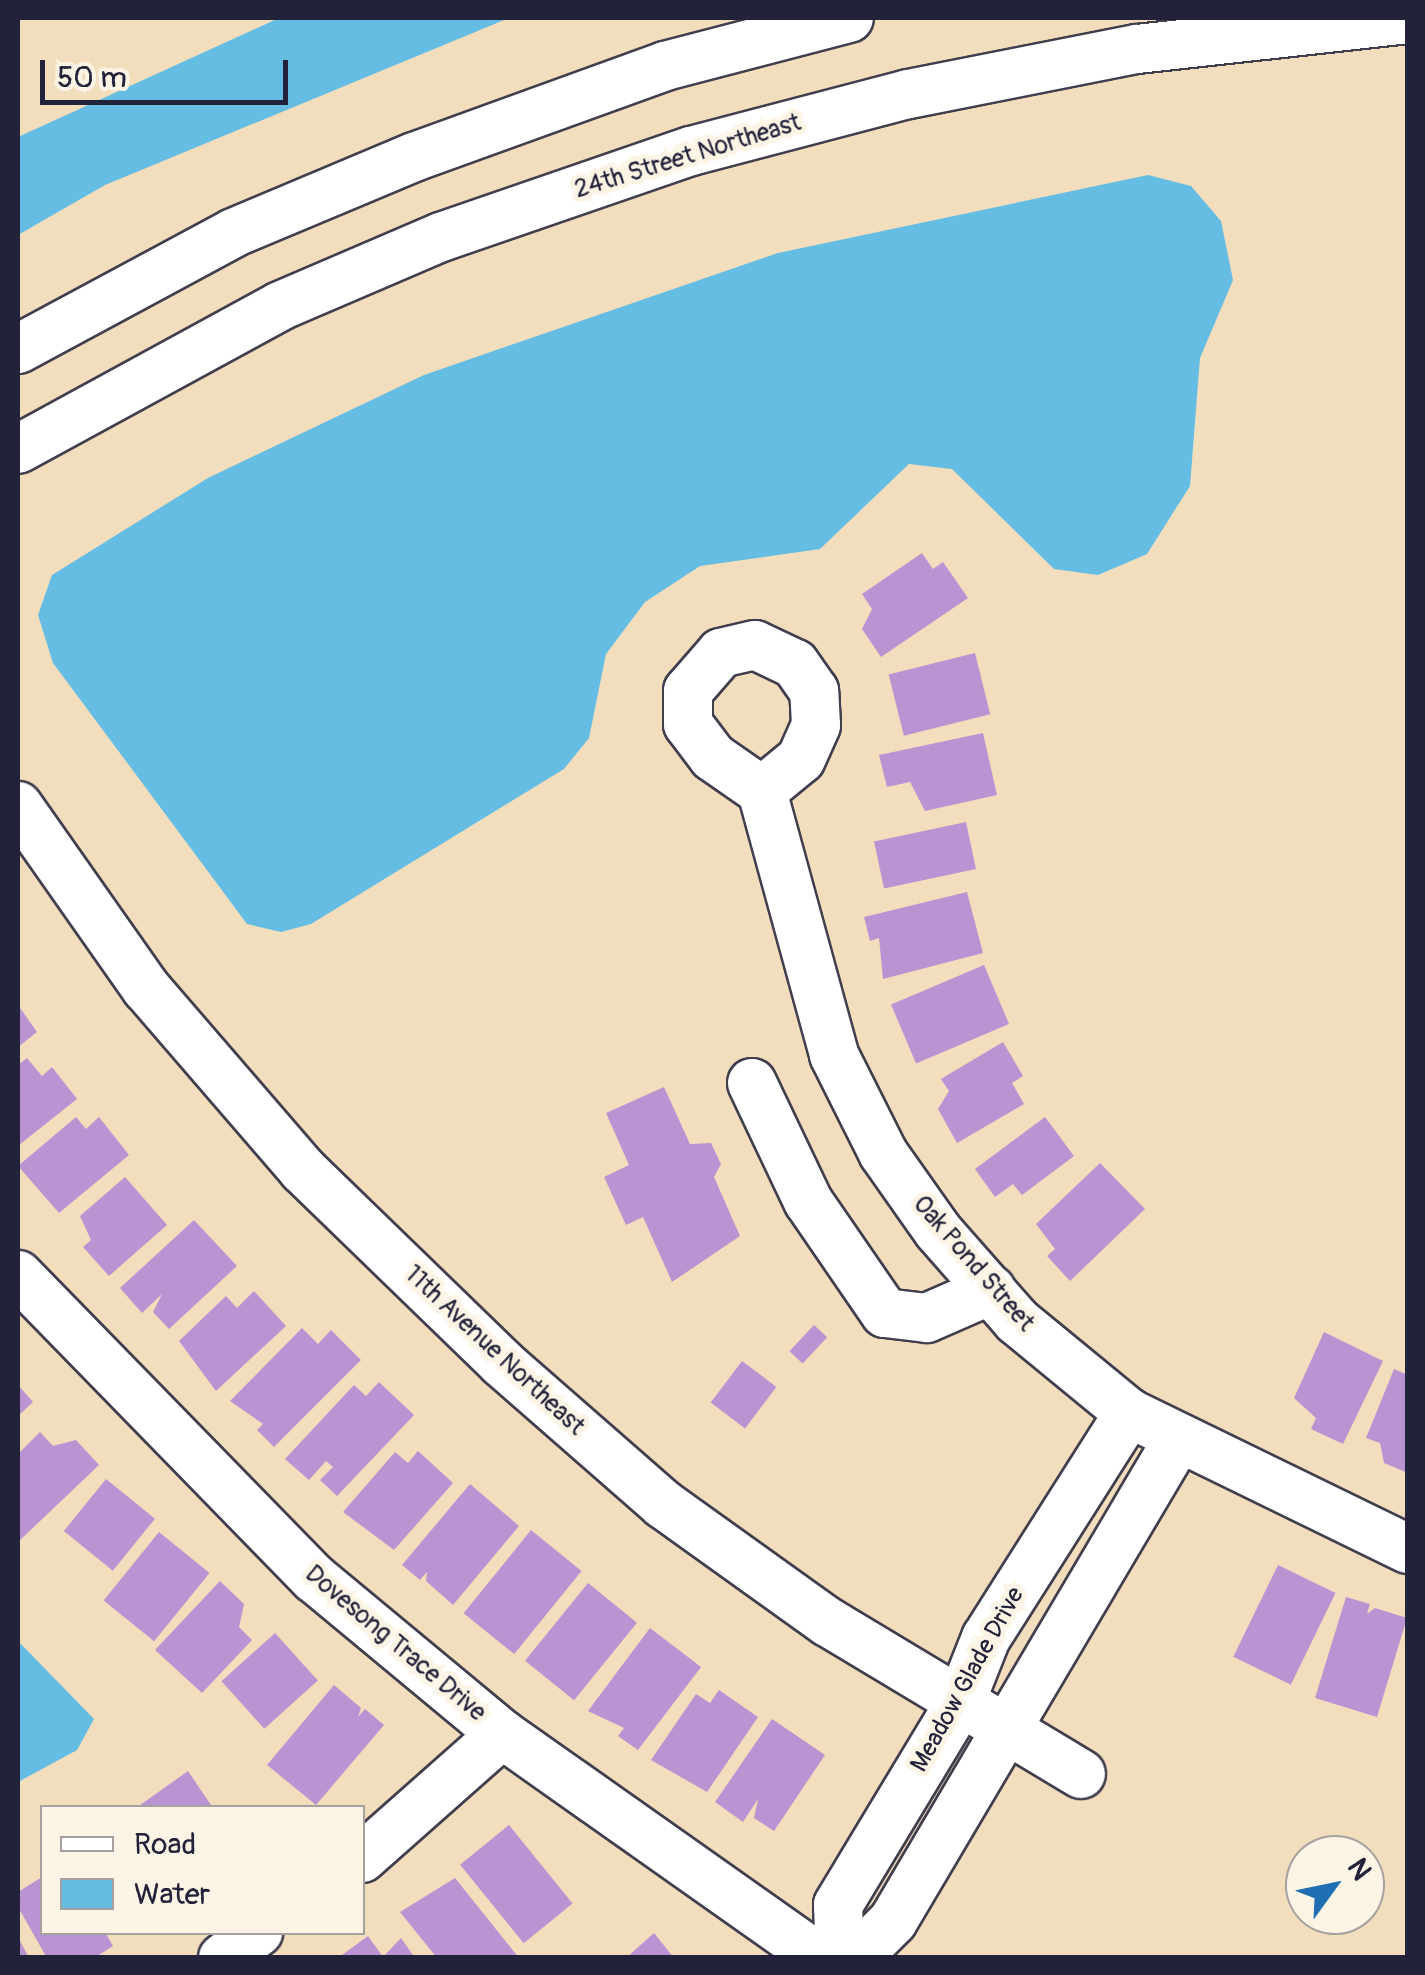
<!DOCTYPE html>
<html>
<head>
<meta charset="utf-8">
<style>
	body { margin:0 }
	#map { position:relative; width:1425px; height:1975px; overflow:hidden; background:#f2ddbd; font-family:Pangolin,sans-serif }
	div>[style] { position:absolute }
	.water>* { inset:0; background:#65bde3 }
	.building>* { inset:0; background:#ba93d2; transform-origin:0 0 }
	.roads { filter:drop-shadow(2px 0 #413e4e) drop-shadow(-2px 0 #413e4e) drop-shadow(0 2px #413e4e) drop-shadow(0 -2px #413e4e) }
	.minor>* { height:48px; margin:-24px; padding:0 24px; transform-origin:24px; border-radius:24px; background:#fff }
	span { translate:-50% -50%; white-space:nowrap; text-align:center; line-height:1.15; -webkit-text-stroke:10px #fcf5e5; paint-order:stroke }
	.street-label { font-size:25px; color:#22223b }
	.frame { position:absolute; inset:0; border:20px solid #22223b; pointer-events:none }
	.legend { position:absolute; left:40px; top:1805px; width:325px; height:130px; box-sizing:border-box; background:#fcf5e5; border:2px solid #a5a1a1; margin:0; padding:12px 18px; list-style:none; font-size:30px; color:#22223b }
	.legend li { display:flex; align-items:center; gap:20px; height:50px }
	.legend b { width:50px; border:2px solid #a5a1a1 }
	.north { position:absolute; left:1285px; top:1835px; width:100px; height:100px; box-sizing:border-box; background:#fcf5e5; border:2px solid #a5a1a1; border-radius:50%; rotate:57deg; font-size:28px; font-weight:700; line-height:40px; text-align:center; color:#22223b }
	.north::after { content:''; display:block; margin:auto; width:35px; height:45px; background:#1f6fb2; clip-path:polygon(50% 0,100% 100%,50% 72%,0 100%) }
	.scale { position:absolute; left:40px; top:60px; width:248px; height:45px; box-sizing:border-box; border:5px solid #22223b; border-top:0; padding-left:12px; font-size:30px; line-height:35px; white-space:nowrap; color:#22223b; -webkit-text-stroke:8px #fcf5e5; paint-order:stroke }
</style>
</head>
<body>
<div id="map">
	<div class="water">
		<i style="clip-path:polygon(279px 18px,509px 18px,105px 185px,18px 235px,18px 137px)"></i>
		<i style="clip-path:polygon(1148px 175px,1191px 186px,1221px 221px,1233px 280px,1200px 358px,1190px 486px,1147px 554px,1098px 575px,1054px 569px,952px 469px,909px 464px,820px 549px,700px 566px,645px 602px,606px 654px,589px 738px,564px 769px,311px 924px,281px 932px,247px 924px,53px 663px,38px 615px,52px 575px,208px 478px,424px 375px,778px 253px)"></i>
		<i style="clip-path:polygon(18px 1641px,94px 1719px,77px 1750px,18px 1782px)"></i>
	</div>
	<div class="building">
		<i style="clip-path:polygon(922px 553px,933px 569px,943px 562px,968px 598px,881px 657px,862px 629px,872px 609px,862px 594px)"></i>
		<i style="left:975px;top:653px;width:63px;height:89px;rotate:76deg"></i>
		<i style="clip-path:polygon(983px 733px,997px 795px,925px 811px,910px 782px,887px 787px,879px 755px)"></i>
		<i style="left:966px;top:822px;width:48px;height:94px;rotate:78deg"></i>
		<i style="clip-path:polygon(967px 892px,983px 953px,883px 979px,879px 938px,870px 941px,864px 917px)"></i>
		<i style="left:984px;top:965px;width:64px;height:101px;rotate:67deg"></i>
		<i style="clip-path:polygon(18px 1005px,37px 1032px,18px 1047px)"></i>
		<i style="clip-path:polygon(1003px 1042px,1023px 1076px,1012px 1083px,1024px 1104px,957px 1143px,938px 1109px,949px 1091px,941px 1079px)"></i>
		<i style="clip-path:polygon(27px 1058px,42px 1076px,52px 1067px,77px 1099px,19px 1145px,18px 1065px)"></i>
		<i style="clip-path:polygon(664px 1087px,690px 1144px,711px 1143px,721px 1164px,714px 1177px,740px 1236px,672px 1282px,643px 1217px,626px 1225px,604px 1177px,629px 1165px,606px 1113px)"></i>
		<i style="clip-path:polygon(76px 1117px,86px 1129px,99px 1117px,129px 1155px,59px 1213px,18px 1166px)"></i>
		<i style="clip-path:polygon(1045px 1117px,1074px 1156px,1022px 1195px,1013px 1184px,995px 1197px,975px 1169px)"></i>
		<i style="clip-path:polygon(1100px 1163px,1145px 1209px,1070px 1281px,1047px 1256px,1055px 1249px,1036px 1224px)"></i>
		<i style="clip-path:polygon(125px 1177px,167px 1225px,109px 1276px,83px 1247px,91px 1240px,80px 1216px)"></i>
		<i style="clip-path:polygon(194px 1220px,237px 1266px,169px 1329px,153px 1312px,162px 1294px,142px 1313px,120px 1288px)"></i>
		<i style="clip-path:polygon(254px 1291px,286px 1326px,216px 1391px,179px 1341px,226px 1296px,237px 1308px)"></i>
		<i style="left:814px;top:1325px;width:18px;height:36px;rotate:43deg"></i>
		<i style="clip-path:polygon(302px 1328px,318px 1344px,331px 1330px,361px 1360px,274px 1447px,257px 1430px,263px 1424px,230px 1401px)"></i>
		<i style="clip-path:polygon(1324px 1332px,1383px 1361px,1343px 1444px,1311px 1429px,1316px 1418px,1294px 1398px)"></i>
		<i style="left:742px;top:1361px;width:43px;height:52px;rotate:37deg"></i>
		<i style="clip-path:polygon(1394px 1369px,1408px 1375px,1408px 1473px,1384px 1463px,1380px 1443px,1366px 1438px)"></i>
		<i style="clip-path:polygon(379px 1382px,414px 1415px,337px 1496px,320px 1480px,333px 1467px,326px 1461px,309px 1480px,285px 1459px,354px 1385px,366px 1396px)"></i>
		<i style="clip-path:polygon(18px 1385px,33px 1402px,18px 1416px)"></i>
		<i style="clip-path:polygon(40px 1432px,53px 1446px,76px 1440px,99px 1465px,18px 1542px,18px 1454px)"></i>
		<i style="clip-path:polygon(418px 1451px,453px 1483px,394px 1550px,343px 1512px,395px 1452px,408px 1463px)"></i>
		<i style="left:106px;top:1479px;width:63px;height:67px;rotate:39deg"></i>
		<i style="clip-path:polygon(470px 1484px,519px 1526px,453px 1605px,426px 1581px,427px 1572px,420px 1580px,402px 1565px)"></i>
		<i style="left:531px;top:1530px;width:65px;height:107px;rotate:39deg"></i>
		<i style="left:159px;top:1532px;width:65px;height:88px;rotate:39deg"></i>
		<i style="left:1278px;top:1565px;width:64px;height:102px;rotate:26deg"></i>
		<i style="clip-path:polygon(220px 1581px,244px 1604px,239px 1627px,252px 1640px,202px 1693px,155px 1650px)"></i>
		<i style="left:588px;top:1583px;width:63px;height:100px;rotate:39deg"></i>
		<i style="clip-path:polygon(1346px 1597px,1370px 1604px,1367px 1614px,1375px 1608px,1407px 1618px,1377px 1717px,1315px 1698px)"></i>
		<i style="clip-path:polygon(650px 1628px,701px 1667px,638px 1750px,618px 1736px,624px 1728px,588px 1711px)"></i>
		<i style="left:275px;top:1633px;width:64px;height:72px;rotate:48deg"></i>
		<i style="clip-path:polygon(334px 1685px,361px 1708px,358px 1717px,365px 1709px,384px 1725px,316px 1805px,267px 1765px)"></i>
		<i style="clip-path:polygon(719px 1690px,758px 1717px,707px 1792px,651px 1760px,696px 1694px,710px 1703px)"></i>
		<i style="clip-path:polygon(772px 1719px,825px 1755px,774px 1831px,754px 1818px,758px 1799px,743px 1822px,715px 1802px)"></i>
		<i style="clip-path:polygon(188px 1771px,213px 1808px,136px 1808px)"></i>
		<i style="left:509px;top:1825px;width:101px;height:63px;rotate:51deg"></i>
		<i style="clip-path:polygon(42px 1877px,42px 1932px,105px 1932px,113px 1946px,94px 1958px,47px 1958px,18px 1907px,18px 1892px)"></i>
		<i style="clip-path:polygon(455px 1878px,519px 1958px,437px 1958px,400px 1912px)"></i>
		<i style="clip-path:polygon(654px 1933px,674px 1958px,626px 1958px)"></i>
		<i style="clip-path:polygon(368px 1936px,383px 1957px,401px 1938px,415px 1958px,338px 1958px)"></i>
		<i style="clip-path:polygon(18px 1937px,29px 1958px,18px 1958px)"></i>
	</div>
	<div class="roads">
		<div class="minor">
			<i style="left:18px;top:349px;width:244px;rotate:-28.3deg"></i>
			<i style="left:233px;top:233px;width:196px;rotate:-22.8deg"></i>
			<i style="left:414px;top:157px;width:267px;rotate:-19.9deg"></i>
			<i style="left:665px;top:66px;width:190px;rotate:-14.6deg"></i>
			<i style="left:18px;top:449px;width:298px;rotate:-28.6deg"></i>
			<i style="left:280px;top:306px;width:175px;rotate:-23.2deg"></i>
			<i style="left:441px;top:237px;width:264px;rotate:-19deg"></i>
			<i style="left:691px;top:151px;width:225px;rotate:-14.7deg"></i>
			<i style="left:909px;top:94px;width:232px;rotate:-11.2deg"></i>
			<i style="left:1137px;top:49px;width:273px;rotate:-6.3deg"></i>
			<i style="left:762px;top:791px;width:50px;rotate:-39.4deg"></i>
			<i style="left:801px;top:759px;width:37px;rotate:-66deg"></i>
			<i style="left:816px;top:725px;width:34px;rotate:-93deg"></i>
			<i style="left:814px;top:691px;width:33px;rotate:-125deg"></i>
			<i style="left:795px;top:664px;width:44px;rotate:-154.6deg"></i>
			<i style="left:755px;top:645px;width:35px;rotate:167deg"></i>
			<i style="left:721px;top:653px;width:50px;rotate:131deg"></i>
			<i style="left:688px;top:691px;width:33px;rotate:90deg"></i>
			<i style="left:688px;top:724px;width:41px;rotate:52.9deg"></i>
			<i style="left:713px;top:757px;width:60px;rotate:34.8deg"></i>
			<i style="left:762px;top:791px;width:274px;rotate:74.7deg"></i>
			<i style="left:834px;top:1055px;width:110px;rotate:63.4deg"></i>
			<i style="left:883px;top:1153px;width:95px;rotate:54.8deg"></i>
			<i style="left:938px;top:1231px;width:120px;rotate:48.7deg"></i>
			<i style="left:1017px;top:1321px;width:145px;rotate:39.4deg"></i>
			<i style="left:1129px;top:1413px;width:310px;rotate:26deg"></i>
			<i style="left:18px;top:806px;width:223px;rotate:54.9deg"></i>
			<i style="left:146px;top:988px;width:240px;rotate:49.2deg"></i>
			<i style="left:303px;top:1170px;width:277px;rotate:44.1deg"></i>
			<i style="left:502px;top:1363px;width:214px;rotate:41.2deg"></i>
			<i style="left:663px;top:1504px;width:203px;rotate:35.6deg"></i>
			<i style="left:828px;top:1622px;width:295px;rotate:31deg"></i>
			<i style="left:752px;top:1083px;width:131px;rotate:64.6deg"></i>
			<i style="left:808px;top:1201px;width:136px;rotate:55.5deg"></i>
			<i style="left:885px;top:1313px;width:42px;rotate:6.8deg"></i>
			<i style="left:927px;top:1318px;width:70px;rotate:-23.6deg"></i>
			<i style="left:18px;top:1275px;width:424px;rotate:45.7deg"></i>
			<i style="left:314px;top:1578px;width:244px;rotate:39.7deg"></i>
			<i style="left:502px;top:1734px;width:388px;rotate:35.2deg"></i>
			<i style="left:362px;top:1858px;width:187px;rotate:-41.5deg"></i>
			<i style="left:223px;top:1958px;width:44px;rotate:-36.6deg"></i>
			<i style="left:840px;top:1958px;width:53px;rotate:-92.2deg"></i>
			<i style="left:838px;top:1905px;width:238px;rotate:-58.9deg"></i>
			<i style="left:961px;top:1701px;width:68px;rotate:-68.4deg"></i>
			<i style="left:986px;top:1638px;width:267px;rotate:-57.6deg"></i>
			<i style="left:856px;top:1958px;width:52px;rotate:-45deg"></i>
			<i style="left:893px;top:1921px;width:558px;rotate:-59.39deg"></i>
		</div>
	</div>
	<div class="street-label">
		<span style="left:688px;top:157px;rotate:-17deg">24th Street Northeast</span>
		<span style="left:973px;top:1264px;rotate:49deg">Oak Pond Street</span>
		<span style="left:494px;top:1351px;rotate:43deg">11th Avenue Northeast</span>
		<span style="left:395px;top:1644px;rotate:40deg">Dovesong Trace Drive</span>
		<span style="left:968px;top:1680px;rotate:-61deg">Meadow Glade Drive</span>
	</div>
	<div class="frame"></div>
	<ul class="legend">
	<li><b style="height:12px;background:#fff"></b>Road</li>
	<li><b style="height:28px;background:#65bde3"></b>Water</li>
	</ul>
	<div class="north">N</div>
	<div class="scale">50 m</div>
</div>
</body>
</html>
